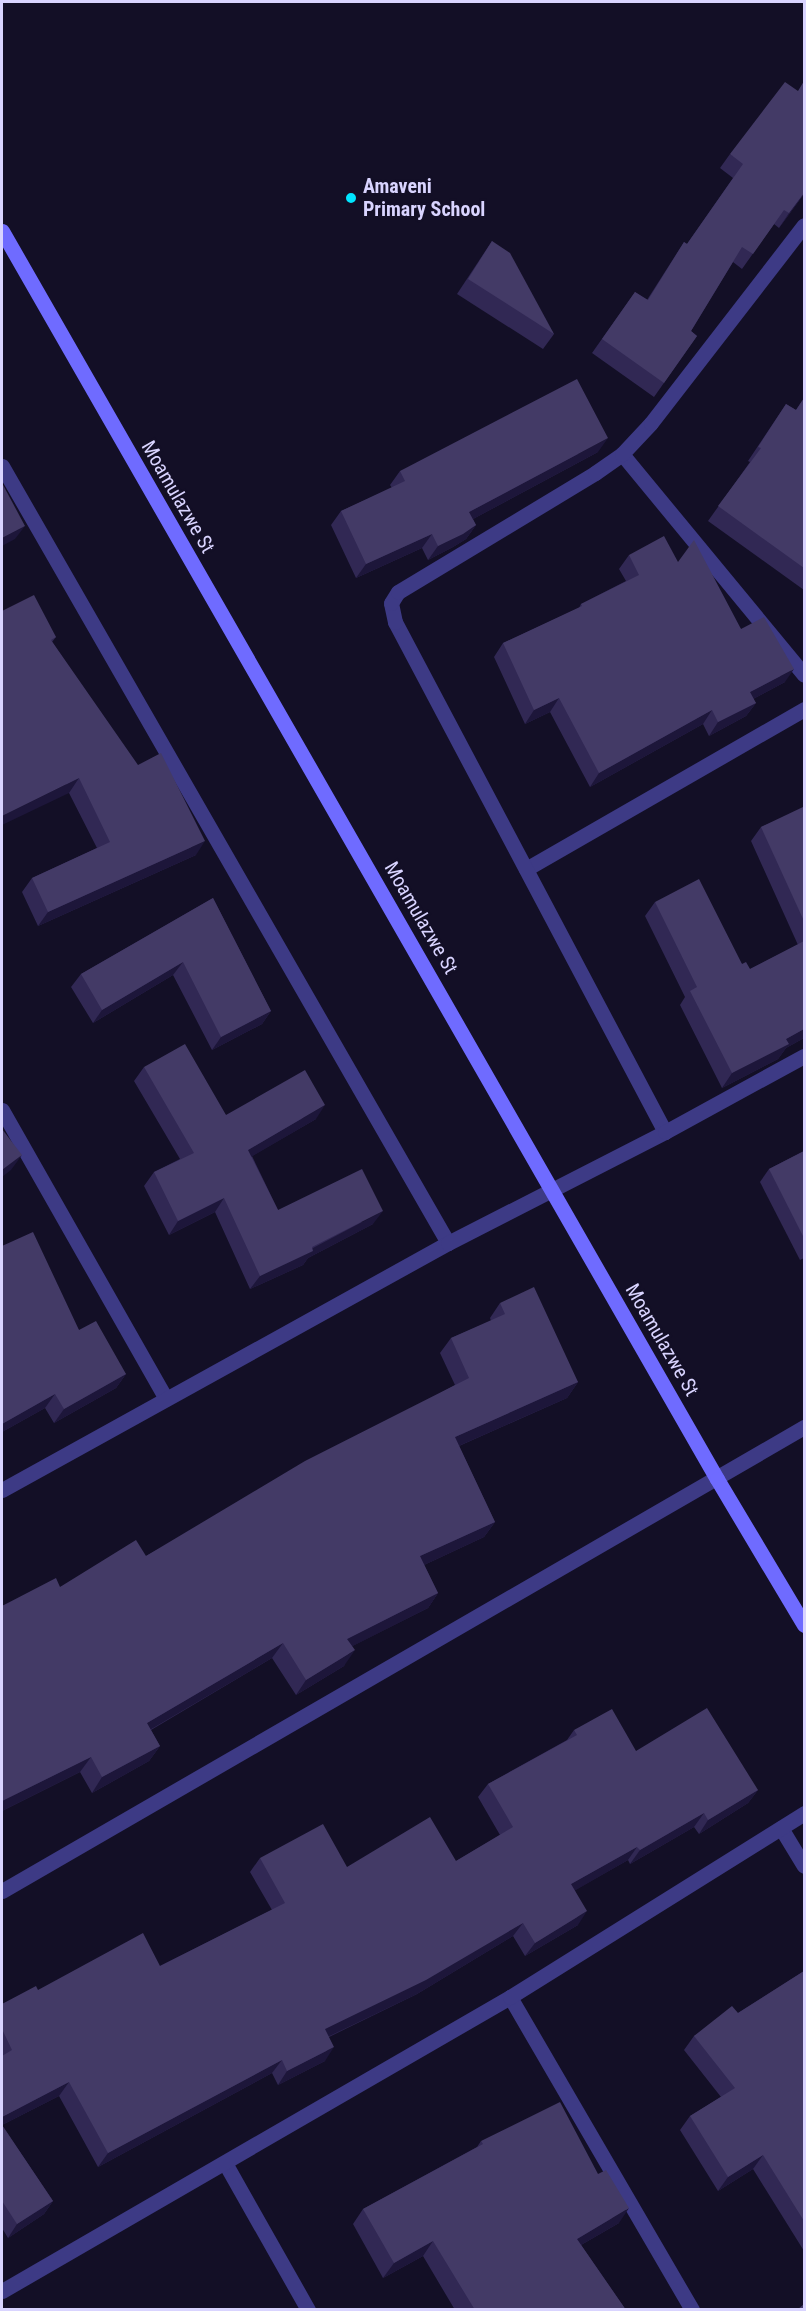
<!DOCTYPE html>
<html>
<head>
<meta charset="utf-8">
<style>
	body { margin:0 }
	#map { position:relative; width:806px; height:2311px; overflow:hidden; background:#130f26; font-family:"Roboto Condensed",sans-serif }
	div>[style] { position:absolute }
	.street>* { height:15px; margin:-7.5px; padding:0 7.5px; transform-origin:7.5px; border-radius:7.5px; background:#3d3a85 }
	.secondary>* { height:15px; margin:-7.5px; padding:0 7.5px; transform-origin:7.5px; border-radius:7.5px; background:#6f6bff }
	.wall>* { inset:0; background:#312854 }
	.shaded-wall>* { inset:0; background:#1d163a }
	.building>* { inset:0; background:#433a66 }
	.dots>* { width:16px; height:16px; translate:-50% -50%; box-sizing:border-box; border:3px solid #130f26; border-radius:50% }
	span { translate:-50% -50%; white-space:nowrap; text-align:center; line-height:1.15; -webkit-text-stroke:4.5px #130f26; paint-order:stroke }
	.poi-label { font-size:20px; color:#d9d4ff; font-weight:700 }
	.left { translate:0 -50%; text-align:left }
	.street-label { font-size:20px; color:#d9d4ff }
	.frame { position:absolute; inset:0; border:3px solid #d9d4ff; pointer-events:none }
</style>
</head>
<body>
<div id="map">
	<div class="street">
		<i style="left:622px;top:454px;width:286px;rotate:50.5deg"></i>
		<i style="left:2px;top:466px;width:896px;rotate:60.14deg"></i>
		<i style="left:526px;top:869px;width:321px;rotate:-29.9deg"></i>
		<i style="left:2px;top:1110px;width:332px;rotate:60.4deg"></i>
		<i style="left:665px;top:1132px;width:577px;rotate:-117.9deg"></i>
		<i style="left:395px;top:622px;width:19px;rotate:-102deg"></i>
		<i style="left:391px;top:603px;width:13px;rotate:-58deg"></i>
		<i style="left:398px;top:592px;width:230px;rotate:-31.1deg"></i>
		<i style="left:595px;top:473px;width:33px;rotate:-35deg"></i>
		<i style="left:622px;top:454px;width:42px;rotate:-46.9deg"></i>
		<i style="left:651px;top:423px;width:250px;rotate:-52.3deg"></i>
		<i style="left:2px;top:1490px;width:510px;rotate:-28.98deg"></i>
		<i style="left:448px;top:1243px;width:244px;rotate:-27.1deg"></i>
		<i style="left:665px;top:1132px;width:158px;rotate:-28.7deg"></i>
		<i style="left:781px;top:1828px;width:44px;rotate:58.8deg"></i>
		<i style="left:2px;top:1891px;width:927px;rotate:-30.05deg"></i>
		<i style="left:510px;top:1997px;width:362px;rotate:59.8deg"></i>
		<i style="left:225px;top:2163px;width:169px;rotate:60.5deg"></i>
		<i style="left:2px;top:2291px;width:587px;rotate:-30.06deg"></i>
		<i style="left:510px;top:1997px;width:347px;rotate:-32deg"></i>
	</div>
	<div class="secondary">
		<i style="left:2px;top:231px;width:1438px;rotate:60.19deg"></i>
		<i style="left:717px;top:1479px;width:170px;rotate:59.2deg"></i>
	</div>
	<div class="wall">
		<i style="clip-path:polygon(730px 154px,804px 194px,779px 228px,774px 224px,742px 269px,733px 262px,691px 331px,697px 336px,654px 397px,592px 353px,635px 292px,647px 300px,684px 242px,687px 244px,733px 178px,720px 168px)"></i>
		<i style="clip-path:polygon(492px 241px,554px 334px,543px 349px,457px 294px)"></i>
		<i style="clip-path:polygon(804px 398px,804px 590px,708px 521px,750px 462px,748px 461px,786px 404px,796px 410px)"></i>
		<i style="clip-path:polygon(598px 452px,473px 519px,476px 525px,466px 539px,453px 547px,428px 560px,422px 548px,356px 578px,331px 525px,341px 511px,392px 488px,390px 485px,400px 471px)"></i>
		<i style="clip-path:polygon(629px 555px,678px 562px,741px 629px,785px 682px,753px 699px,756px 703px,746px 716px,709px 736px,703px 724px,590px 787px,550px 712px,525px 724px,494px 657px,503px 643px,579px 608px,581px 604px,626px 581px,619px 569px)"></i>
		<i style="clip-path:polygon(2px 611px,56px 637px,52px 642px,196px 855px,38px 926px,22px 892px,32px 878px,97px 848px,69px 793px)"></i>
		<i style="clip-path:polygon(804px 809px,804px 1038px,786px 1048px,778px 1059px,722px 1088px,680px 1005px,685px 997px,645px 916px,655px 902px,742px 964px,750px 969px,798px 945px,751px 841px,761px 827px)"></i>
		<i style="clip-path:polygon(213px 898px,271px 1011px,262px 1024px,212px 1050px,173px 975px,93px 1023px,71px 987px,81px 974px)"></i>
		<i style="clip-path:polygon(144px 1067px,226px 1115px,316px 1119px,252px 1156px,278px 1210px,373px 1224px,308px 1258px,303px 1265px,250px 1289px,215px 1212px,169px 1235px,144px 1186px,154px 1172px,180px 1159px,134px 1081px)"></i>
		<i style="clip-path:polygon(804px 1151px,804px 1258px,800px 1260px,760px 1182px,769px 1169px)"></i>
		<i style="clip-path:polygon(2px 1246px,79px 1330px,126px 1374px,116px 1388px,54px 1423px,45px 1408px,2px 1432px)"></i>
		<i style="clip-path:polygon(500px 1303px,578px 1382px,567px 1398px,459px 1446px,495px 1522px,484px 1537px,424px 1565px,438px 1593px,428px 1608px,352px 1646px,344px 1666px,296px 1695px,272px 1658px,151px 1730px,160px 1746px,149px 1761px,92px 1793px,80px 1772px,2px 1811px,2px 1606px,60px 1587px,146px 1556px,455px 1385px,440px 1353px,451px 1338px,491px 1321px,490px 1318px)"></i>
		<i style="clip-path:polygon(574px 1730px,636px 1751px,758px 1790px,748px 1803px,699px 1834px,694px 1827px,630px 1864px,628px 1860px,575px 1890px,578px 1925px,525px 1956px,513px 1936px,417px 1994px,329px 2037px,325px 2061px,278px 2085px,272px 2073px,98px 2167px,59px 2096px,2px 2125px,53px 2201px,44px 2214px,8px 2238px,2px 2228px,2px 2004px,38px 1990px,160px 1966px,272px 1910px,250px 1872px,260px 1858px,347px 1867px,456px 1861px,500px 1835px,478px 1797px,488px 1784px,567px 1740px)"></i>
		<i style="clip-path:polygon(804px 1971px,804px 2251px,753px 2169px,718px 2191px,680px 2130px,690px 2116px,721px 2097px,684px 2050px,694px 2036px,738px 2013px)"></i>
		<i style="clip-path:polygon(481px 2141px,619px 2223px,581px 2245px,626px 2310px,455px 2310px,423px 2256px,383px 2278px,353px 2224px,363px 2209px,477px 2147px)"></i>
	</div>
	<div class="shaded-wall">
		<i style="clip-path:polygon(804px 193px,804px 194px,779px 228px,789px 213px)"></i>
		<i style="clip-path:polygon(608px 438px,598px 452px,460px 526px,469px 512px)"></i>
		<i style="clip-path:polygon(476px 525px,466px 539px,453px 547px,428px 560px,438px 546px)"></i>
		<i style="clip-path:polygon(25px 526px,15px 539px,2px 546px,2px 538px)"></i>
		<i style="clip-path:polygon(432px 534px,422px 548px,356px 578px,366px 564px)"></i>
		<i style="clip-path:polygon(794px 669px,785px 682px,740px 706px,750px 692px)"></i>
		<i style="clip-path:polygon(559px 698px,550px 712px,525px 724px,534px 710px)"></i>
		<i style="clip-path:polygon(756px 703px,746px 716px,709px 736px,718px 722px)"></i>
		<i style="clip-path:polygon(712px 710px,703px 724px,590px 787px,599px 773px)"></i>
		<i style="clip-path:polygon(79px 778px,69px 793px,2px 825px,2px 816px)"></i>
		<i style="clip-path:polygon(205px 841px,196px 855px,38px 926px,48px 912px)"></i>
		<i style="clip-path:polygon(183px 962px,173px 975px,93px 1023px,102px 1010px)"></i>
		<i style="clip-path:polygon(271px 1011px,262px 1024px,212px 1050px,221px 1037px)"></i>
		<i style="clip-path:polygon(804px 1029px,804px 1038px,786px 1048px,778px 1059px,722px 1088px,732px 1073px,786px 1039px)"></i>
		<i style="clip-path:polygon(325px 1105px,316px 1119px,239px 1164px,248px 1150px)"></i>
		<i style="clip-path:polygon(22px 1155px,11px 1170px,2px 1177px,2px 1170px)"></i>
		<i style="clip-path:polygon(224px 1198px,215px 1212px,169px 1235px,178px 1221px)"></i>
		<i style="clip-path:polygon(383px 1211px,373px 1224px,308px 1258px,303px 1265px,250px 1289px,260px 1276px)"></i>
		<i style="clip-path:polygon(126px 1374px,116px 1388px,54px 1423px,64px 1409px)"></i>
		<i style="clip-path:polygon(578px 1382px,567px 1398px,445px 1452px,455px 1437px)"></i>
		<i style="clip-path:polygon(55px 1394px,45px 1408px,2px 1432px,2px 1424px)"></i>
		<i style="clip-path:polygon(495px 1522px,484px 1537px,409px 1572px,420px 1556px)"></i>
		<i style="clip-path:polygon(438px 1593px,428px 1608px,337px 1654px,347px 1639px)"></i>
		<i style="clip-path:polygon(283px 1643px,272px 1658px,136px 1738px,147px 1723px)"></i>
		<i style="clip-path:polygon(355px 1650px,344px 1666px,296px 1695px,306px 1680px)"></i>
		<i style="clip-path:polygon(160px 1746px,149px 1761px,92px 1793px,102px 1777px)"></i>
		<i style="clip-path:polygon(91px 1757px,80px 1772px,2px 1811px,2px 1801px)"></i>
		<i style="clip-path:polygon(758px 1790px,748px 1803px,699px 1834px,708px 1820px)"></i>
		<i style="clip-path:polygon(704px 1813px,694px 1827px,630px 1864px,640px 1850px)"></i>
		<i style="clip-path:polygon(637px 1847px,628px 1860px,562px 1898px,571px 1884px)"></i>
		<i style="clip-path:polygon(587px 1911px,578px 1925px,525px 1956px,535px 1943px)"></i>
		<i style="clip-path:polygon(523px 1923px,513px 1936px,417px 1994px,315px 2043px,325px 2029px)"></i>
		<i style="clip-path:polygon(334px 2047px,325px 2061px,278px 2085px,287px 2071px)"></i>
		<i style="clip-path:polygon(282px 2060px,272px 2073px,98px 2167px,108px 2153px)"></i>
		<i style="clip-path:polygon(69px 2082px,59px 2096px,2px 2125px,2px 2117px)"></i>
		<i style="clip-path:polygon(763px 2155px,753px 2169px,718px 2191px,728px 2177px)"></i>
		<i style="clip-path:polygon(53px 2201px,44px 2214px,8px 2238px,17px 2224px)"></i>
		<i style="clip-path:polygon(629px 2208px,619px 2223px,567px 2253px,577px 2239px)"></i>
		<i style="clip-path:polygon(433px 2241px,423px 2256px,383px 2278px,394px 2263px)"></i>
	</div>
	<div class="building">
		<i style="clip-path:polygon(804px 81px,804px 193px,789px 213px,784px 210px,753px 254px,742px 247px,691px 331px,697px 336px,664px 383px,602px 339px,635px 292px,648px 300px,684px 242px,687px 244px,743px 164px,730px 154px,785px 82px,798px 91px)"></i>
		<i style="clip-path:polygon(492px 241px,510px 253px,554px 334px,468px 279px)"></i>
		<i style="clip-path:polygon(577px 379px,608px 438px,469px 512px,476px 525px,463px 534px,438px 546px,432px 534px,366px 564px,341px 511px,405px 481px,400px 471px)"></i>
		<i style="clip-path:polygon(804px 398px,804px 568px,718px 506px,761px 448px,758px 447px,786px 404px,796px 410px)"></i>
		<i style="clip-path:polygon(2px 483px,25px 526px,2px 538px)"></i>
		<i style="clip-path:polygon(664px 536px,678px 562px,694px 540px,741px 629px,764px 617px,794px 669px,750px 692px,756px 703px,718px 722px,712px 710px,599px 773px,559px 698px,534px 710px,503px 643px,582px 606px,581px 604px,639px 575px,629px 555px)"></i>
		<i style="clip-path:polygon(34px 595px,56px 637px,51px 640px,138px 765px,161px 753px,205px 841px,48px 912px,32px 878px,110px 842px,79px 778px,2px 816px,2px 611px)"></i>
		<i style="clip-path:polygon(803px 807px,804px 809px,804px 921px,761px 827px)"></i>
		<i style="clip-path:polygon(699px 879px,742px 964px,746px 962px,750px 969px,804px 941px,804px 1029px,786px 1039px,789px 1044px,732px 1073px,690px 991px,697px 987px,655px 902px)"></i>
		<i style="clip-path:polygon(213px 898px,271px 1011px,221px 1037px,183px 962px,102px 1010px,81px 974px)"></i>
		<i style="clip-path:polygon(185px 1044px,226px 1115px,305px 1070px,325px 1105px,248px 1150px,278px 1210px,362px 1169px,383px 1211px,312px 1247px,313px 1251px,260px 1276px,224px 1198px,178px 1221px,154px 1172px,194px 1153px,144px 1067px)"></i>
		<i style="clip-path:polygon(2px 1129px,22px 1155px,2px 1170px)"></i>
		<i style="clip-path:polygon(804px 1151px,804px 1238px,769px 1169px)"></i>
		<i style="clip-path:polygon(33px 1232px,79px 1330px,96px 1321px,126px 1374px,64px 1409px,55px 1394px,2px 1424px,2px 1246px)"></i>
		<i style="clip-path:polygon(534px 1287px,578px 1382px,455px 1437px,495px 1522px,420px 1556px,438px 1593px,347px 1639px,355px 1650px,306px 1680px,283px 1643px,147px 1723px,160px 1746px,102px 1777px,91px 1757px,2px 1801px,2px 1606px,56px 1578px,60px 1587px,136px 1540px,146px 1556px,305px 1461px,469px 1378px,451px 1338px,505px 1314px,500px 1303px)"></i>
		<i style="clip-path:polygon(707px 1708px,758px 1790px,708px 1820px,704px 1813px,640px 1850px,637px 1847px,571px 1884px,587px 1911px,535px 1943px,523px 1923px,426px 1980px,325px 2029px,334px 2047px,287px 2071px,282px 2060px,108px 2153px,69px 2082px,2px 2117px,2px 2056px,12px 2050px,2px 2029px,2px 2004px,36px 1986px,38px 1990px,143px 1933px,160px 1966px,285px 1903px,260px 1858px,323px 1824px,347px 1867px,430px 1817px,456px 1861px,513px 1827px,488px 1784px,577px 1735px,574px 1730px,612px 1709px,636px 1751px)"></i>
		<i style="clip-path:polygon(804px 1971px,804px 2221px,763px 2155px,728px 2177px,690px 2116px,735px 2088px,694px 2036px,732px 2006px,738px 2013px)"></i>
		<i style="clip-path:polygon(560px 2102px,598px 2174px,606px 2170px,629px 2208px,577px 2239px,626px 2310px,475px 2310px,433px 2241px,394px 2263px,363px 2209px,483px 2144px,481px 2141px)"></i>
		<i style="clip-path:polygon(2px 2125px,53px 2201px,17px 2224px,2px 2201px)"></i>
		<i style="clip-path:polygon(804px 2304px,804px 2310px,797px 2310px)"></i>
	</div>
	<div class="dots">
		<i style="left:351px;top:198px;background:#00e5ff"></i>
	</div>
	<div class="poi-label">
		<span class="left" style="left:363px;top:198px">Amaveni<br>Primary School</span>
	</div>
	<div class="street-label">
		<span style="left:178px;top:497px;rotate:60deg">Moamulazwe St</span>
		<span style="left:421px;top:918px;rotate:60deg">Moamulazwe St</span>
		<span style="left:662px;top:1340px;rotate:60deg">Moamulazwe St</span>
	</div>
	<div class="frame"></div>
</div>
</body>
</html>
